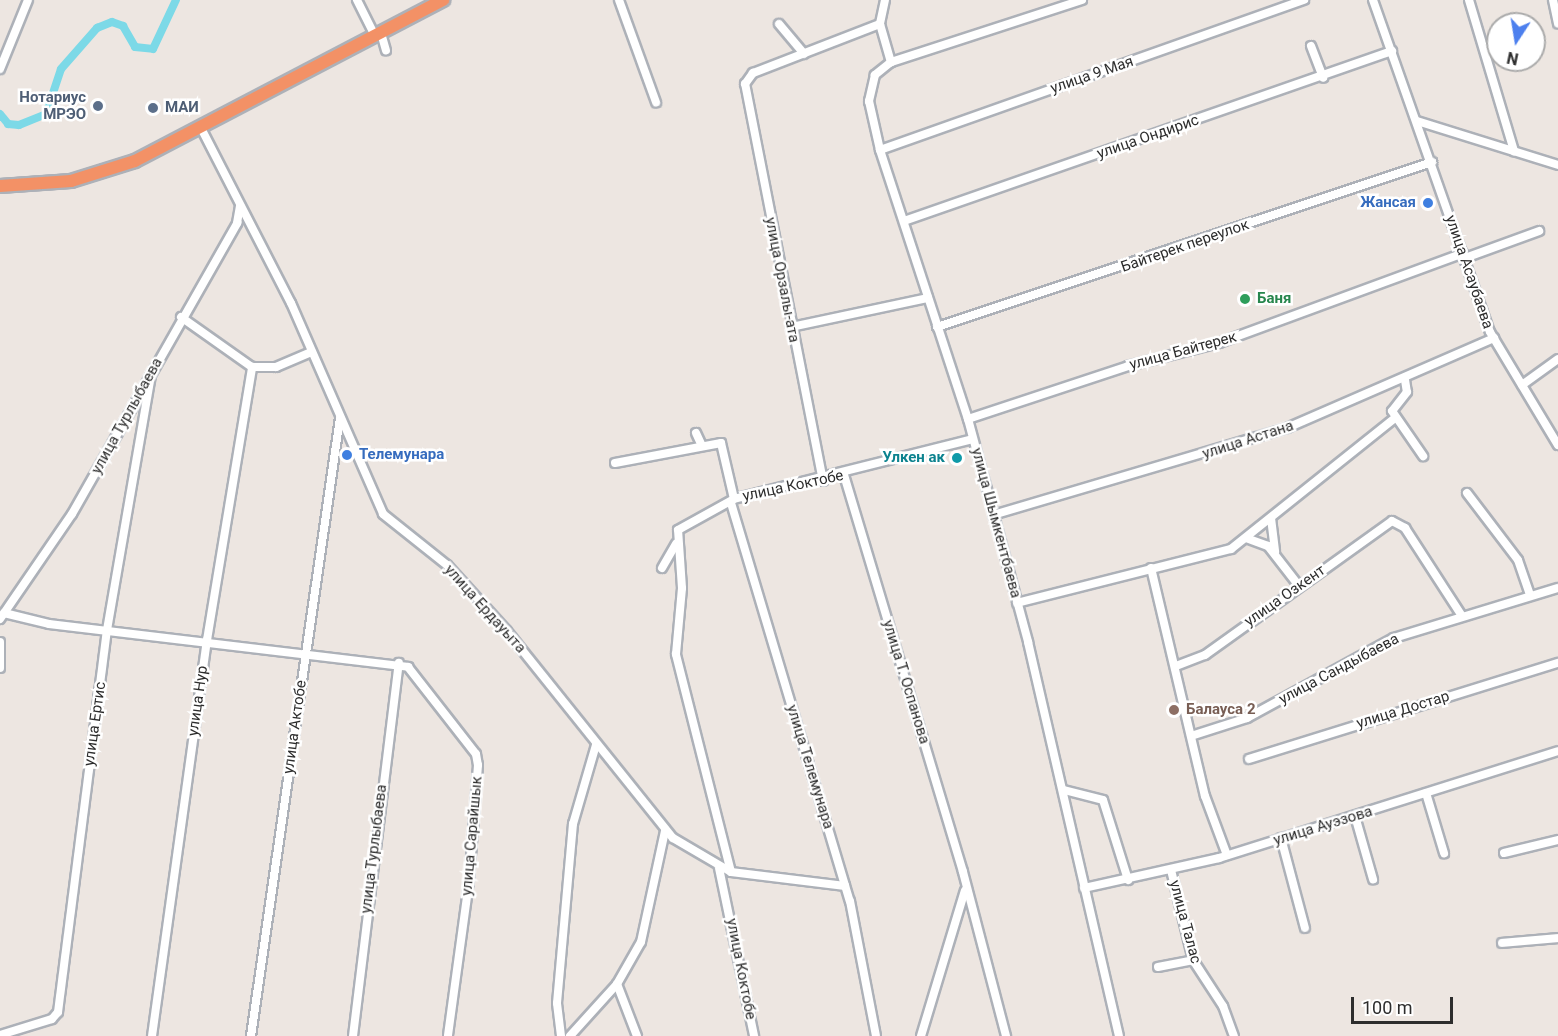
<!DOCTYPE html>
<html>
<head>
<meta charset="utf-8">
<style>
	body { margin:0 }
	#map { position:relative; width:1558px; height:1036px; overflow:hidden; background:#ede6e1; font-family:Roboto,sans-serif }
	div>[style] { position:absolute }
	.canal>* { height:8px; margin:-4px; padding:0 4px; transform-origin:4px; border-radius:4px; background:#7cd9e7 }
	.roads { filter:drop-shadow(2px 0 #adb1b8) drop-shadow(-2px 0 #adb1b8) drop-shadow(0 2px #adb1b8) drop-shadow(0 -2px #adb1b8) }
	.minor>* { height:8px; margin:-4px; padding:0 4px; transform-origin:4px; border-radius:4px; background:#fff }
	.highway>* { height:12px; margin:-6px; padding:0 6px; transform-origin:6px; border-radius:6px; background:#f39166 }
	.dots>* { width:16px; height:16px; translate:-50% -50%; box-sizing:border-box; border:3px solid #fff; border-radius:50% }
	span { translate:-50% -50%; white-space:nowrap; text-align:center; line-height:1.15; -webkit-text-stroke:5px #fff; paint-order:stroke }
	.street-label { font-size:15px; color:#2d2d2d }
	.service-label { font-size:15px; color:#4e5e75; font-weight:700 }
	.right { translate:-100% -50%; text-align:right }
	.left { translate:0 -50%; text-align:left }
	.shop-label { font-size:15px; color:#366cbe; font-weight:700 }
	.leisure-label { font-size:15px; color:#27864d; font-weight:700 }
	.culture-label { font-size:15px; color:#0d838f; font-weight:700 }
	.education-label { font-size:15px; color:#785e54; font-weight:700 }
	.north { position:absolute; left:1486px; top:12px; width:60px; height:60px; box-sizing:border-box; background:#fff; border:2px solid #ababab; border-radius:50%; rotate:192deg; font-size:16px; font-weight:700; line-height:24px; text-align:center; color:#2d2d2d }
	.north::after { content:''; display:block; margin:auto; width:21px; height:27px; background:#4d80ee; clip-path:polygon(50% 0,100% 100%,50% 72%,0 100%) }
	.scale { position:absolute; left:1351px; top:997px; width:102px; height:27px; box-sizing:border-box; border:3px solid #2d2d2d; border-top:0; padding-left:8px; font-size:18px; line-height:21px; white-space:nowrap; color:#2d2d2d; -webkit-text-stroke:4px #fff; paint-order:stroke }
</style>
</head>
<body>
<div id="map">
	<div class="canal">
		<i style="left:0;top:114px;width:13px;rotate:51deg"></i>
		<i style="left:8px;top:124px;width:11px;rotate:5deg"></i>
		<i style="left:19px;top:125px;width:29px;rotate:-22deg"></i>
		<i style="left:46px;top:114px;width:47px;rotate:-71.6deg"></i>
		<i style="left:61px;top:69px;width:55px;rotate:-48.7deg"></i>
		<i style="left:97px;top:28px;width:16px;rotate:-22deg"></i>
		<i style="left:112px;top:22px;width:12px;rotate:20deg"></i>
		<i style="left:123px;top:26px;width:24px;rotate:60deg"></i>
		<i style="left:135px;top:47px;width:18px;rotate:6deg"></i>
		<i style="left:153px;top:49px;width:54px;rotate:-64.9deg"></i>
	</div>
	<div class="roads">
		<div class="minor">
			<i style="left:357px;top:0;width:40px;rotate:63.4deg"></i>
			<i style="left:619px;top:0;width:109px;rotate:70.1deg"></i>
			<i style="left:885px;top:0;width:25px;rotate:102deg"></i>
			<i style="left:880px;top:24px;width:40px;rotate:74deg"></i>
			<i style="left:1082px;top:0;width:201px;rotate:162deg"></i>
			<i style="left:891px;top:62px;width:21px;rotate:141deg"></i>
			<i style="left:875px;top:75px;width:27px;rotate:103deg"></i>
			<i style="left:869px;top:101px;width:50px;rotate:77.3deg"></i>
			<i style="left:880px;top:150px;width:283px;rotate:71.9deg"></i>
			<i style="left:968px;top:419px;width:231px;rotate:74.9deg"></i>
			<i style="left:1028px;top:642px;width:404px;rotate:77deg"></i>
			<i style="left:1373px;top:0;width:352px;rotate:70.6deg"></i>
			<i style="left:1490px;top:332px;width:132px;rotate:59deg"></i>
			<i style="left:1469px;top:0;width:158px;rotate:73.4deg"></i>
			<i style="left:1553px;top:0;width:24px;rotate:78deg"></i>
			<i style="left:779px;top:24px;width:39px;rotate:50deg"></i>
			<i style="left:381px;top:33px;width:18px;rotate:74deg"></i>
			<i style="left:1311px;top:46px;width:34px;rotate:69deg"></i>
			<i style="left:0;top:69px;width:74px;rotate:-67.9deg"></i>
			<i style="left:1417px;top:121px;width:148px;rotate:17.3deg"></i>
			<i style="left:201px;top:128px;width:197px;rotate:62.8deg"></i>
			<i style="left:291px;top:303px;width:230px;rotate:66.4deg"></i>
			<i style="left:383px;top:514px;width:82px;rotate:38.6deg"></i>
			<i style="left:447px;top:565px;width:89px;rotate:47.7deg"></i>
			<i style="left:507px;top:631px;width:265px;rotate:51.3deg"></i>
			<i style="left:673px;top:838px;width:67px;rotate:30.4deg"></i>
			<i style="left:731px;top:872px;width:115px;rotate:7deg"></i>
			<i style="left:880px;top:150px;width:450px;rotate:-19.5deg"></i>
			<i style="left:904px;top:221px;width:517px;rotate:-19.21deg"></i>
			<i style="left:1465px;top:258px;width:79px;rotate:-20deg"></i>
			<i style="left:181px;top:317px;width:87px;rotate:35.2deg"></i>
			<i style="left:252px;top:367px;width:24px"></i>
			<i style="left:276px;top:367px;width:39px;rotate:-23deg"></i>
			<i style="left:791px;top:327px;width:140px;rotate:-12deg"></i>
			<i style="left:937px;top:327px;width:522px;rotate:-18.43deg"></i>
			<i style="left:1405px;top:380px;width:12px;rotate:81deg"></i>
			<i style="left:1407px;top:392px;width:24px;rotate:128deg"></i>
			<i style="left:1392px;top:411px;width:55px;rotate:55.4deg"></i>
			<i style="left:1522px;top:385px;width:44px;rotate:-35.8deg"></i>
			<i style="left:968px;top:419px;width:169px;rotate:-18.3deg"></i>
			<i style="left:1128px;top:366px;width:94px;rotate:-14.2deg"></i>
			<i style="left:1219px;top:343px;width:260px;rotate:-20.2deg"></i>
			<i style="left:696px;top:433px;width:14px;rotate:65deg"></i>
			<i style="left:615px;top:463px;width:108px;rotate:-10.7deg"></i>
			<i style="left:721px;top:443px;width:57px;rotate:76.9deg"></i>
			<i style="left:844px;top:475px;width:414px;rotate:73.3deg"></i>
			<i style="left:963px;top:872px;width:170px;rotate:75.3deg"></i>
			<i style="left:823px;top:481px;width:405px;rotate:-101.1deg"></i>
			<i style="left:745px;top:84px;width:14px;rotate:-54deg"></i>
			<i style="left:753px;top:73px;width:136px;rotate:-21.1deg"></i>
			<i style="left:1467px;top:493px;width:84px;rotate:52.7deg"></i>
			<i style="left:1518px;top:560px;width:37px;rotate:71deg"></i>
			<i style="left:731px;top:503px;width:415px;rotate:73.4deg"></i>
			<i style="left:850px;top:901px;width:137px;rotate:79.1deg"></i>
			<i style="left:993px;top:515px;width:307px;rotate:-16.5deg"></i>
			<i style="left:1287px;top:428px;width:226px;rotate:-23.5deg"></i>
			<i style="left:1271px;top:518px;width:34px;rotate:83deg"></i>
			<i style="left:1246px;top:538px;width:23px;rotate:20deg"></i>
			<i style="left:1268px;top:546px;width:51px;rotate:52.2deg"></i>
			<i style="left:662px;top:568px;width:28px;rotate:-60deg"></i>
			<i style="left:1151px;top:568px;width:234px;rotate:76.7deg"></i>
			<i style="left:1205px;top:796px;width:63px;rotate:69.6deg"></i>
			<i style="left:1017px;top:603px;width:221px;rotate:-14.2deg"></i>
			<i style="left:1231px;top:549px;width:210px;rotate:-38.6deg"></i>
			<i style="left:4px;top:613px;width:46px;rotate:13.7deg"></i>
			<i style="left:49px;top:624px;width:362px;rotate:6.8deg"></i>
			<i style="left:408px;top:667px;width:110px;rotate:52deg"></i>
			<i style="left:476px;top:754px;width:11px;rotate:80deg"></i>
			<i style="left:478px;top:765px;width:117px;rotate:94.4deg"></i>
			<i style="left:469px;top:882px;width:155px;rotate:97.8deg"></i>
			<i style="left:0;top:619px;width:127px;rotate:-55.6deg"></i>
			<i style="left:72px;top:514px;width:335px;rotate:-60.4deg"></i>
			<i style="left:237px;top:223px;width:17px;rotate:-80deg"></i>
			<i style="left:0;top:642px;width:26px;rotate:90deg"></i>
			<i style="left:1176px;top:666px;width:31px;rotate:-21deg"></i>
			<i style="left:1205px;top:655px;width:230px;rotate:-35.6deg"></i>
			<i style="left:1392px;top:521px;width:15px;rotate:28deg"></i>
			<i style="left:1405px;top:528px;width:105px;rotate:57.1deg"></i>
			<i style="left:1191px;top:736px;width:59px;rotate:-17.8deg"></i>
			<i style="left:1247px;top:718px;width:167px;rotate:-28.6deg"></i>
			<i style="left:1394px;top:638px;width:171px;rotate:-17deg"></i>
			<i style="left:1249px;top:759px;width:324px;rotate:-17.3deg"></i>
			<i style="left:1064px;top:790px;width:40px;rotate:14.4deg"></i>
			<i style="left:1103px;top:800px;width:84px;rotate:72.6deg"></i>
			<i style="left:1426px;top:793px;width:63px;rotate:73.3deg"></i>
			<i style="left:1355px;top:816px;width:66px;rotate:74.1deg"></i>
			<i style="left:1281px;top:838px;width:93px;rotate:75.1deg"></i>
			<i style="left:1504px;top:853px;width:56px;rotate:-13.5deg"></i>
			<i style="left:719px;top:868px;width:172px;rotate:78.2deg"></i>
			<i style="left:1171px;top:870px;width:93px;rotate:76.3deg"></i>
			<i style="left:1193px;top:960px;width:55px;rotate:56.9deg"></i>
			<i style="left:1223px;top:1006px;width:32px;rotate:70deg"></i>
			<i style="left:731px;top:872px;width:225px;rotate:-104.2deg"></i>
			<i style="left:676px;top:654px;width:66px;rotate:-84.8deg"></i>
			<i style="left:682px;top:588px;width:58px;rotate:-93.9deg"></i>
			<i style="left:678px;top:530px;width:64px;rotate:-29deg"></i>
			<i style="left:734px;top:499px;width:246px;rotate:-14.1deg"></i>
			<i style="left:1084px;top:888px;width:138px;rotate:-12.5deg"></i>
			<i style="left:1219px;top:858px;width:355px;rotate:-17.5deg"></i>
			<i style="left:1502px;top:943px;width:56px;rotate:-5.1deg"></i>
			<i style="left:1158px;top:967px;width:36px;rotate:-11deg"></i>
			<i style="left:617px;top:984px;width:56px;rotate:69deg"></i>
			<i style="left:0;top:1035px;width:54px;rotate:-17.1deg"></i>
			<i style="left:52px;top:1019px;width:9px;rotate:-49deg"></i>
			<i style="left:58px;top:1012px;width:385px;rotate:-82.7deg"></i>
			<i style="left:107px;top:630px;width:259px;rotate:-80.2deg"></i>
			<i style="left:152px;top:1036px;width:400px;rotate:-82.1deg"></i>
			<i style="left:207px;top:640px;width:277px;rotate:-80.6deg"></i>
			<i style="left:251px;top:1036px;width:624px;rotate:-81.81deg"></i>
			<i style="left:353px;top:1036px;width:376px;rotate:-83deg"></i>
			<i style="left:561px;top:1036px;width:33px;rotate:-97deg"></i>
			<i style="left:557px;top:1003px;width:180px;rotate:-84.9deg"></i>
			<i style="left:573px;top:824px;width:82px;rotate:-73.8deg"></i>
			<i style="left:570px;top:1036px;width:70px;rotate:-47.9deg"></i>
			<i style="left:617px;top:984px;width:48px;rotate:-60.3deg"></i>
			<i style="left:641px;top:942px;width:114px;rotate:-77.8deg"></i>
			<i style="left:921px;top:1036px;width:152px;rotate:-73.2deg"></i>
		</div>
		<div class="highway">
			<i style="left:0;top:186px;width:71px;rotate:-4deg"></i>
			<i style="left:71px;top:181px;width:67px;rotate:-17.4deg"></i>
			<i style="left:135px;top:161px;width:348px;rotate:-27.6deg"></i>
		</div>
	</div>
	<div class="dots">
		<i style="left:98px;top:106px;background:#5c6f8a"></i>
		<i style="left:153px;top:108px;background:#5c6f8a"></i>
		<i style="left:1428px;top:203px;background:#3f7fe0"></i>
		<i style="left:1245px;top:299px;background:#2e9e5b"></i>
		<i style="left:347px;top:455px;background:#3f7fe0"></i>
		<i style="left:957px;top:458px;background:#0f9aa8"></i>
		<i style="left:1174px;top:710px;background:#8d6e63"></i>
	</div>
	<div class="street-label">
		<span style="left:1092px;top:75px;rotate:-19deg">улица 9 Мая</span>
		<span style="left:1148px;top:137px;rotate:-19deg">улица Ондирис</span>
		<span style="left:1185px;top:246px;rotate:-19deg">Байтерек переулок</span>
		<span style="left:1469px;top:272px;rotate:71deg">улица Асаубаева</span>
		<span style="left:782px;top:280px;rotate:79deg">улица Орзалы-ата</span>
		<span style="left:1183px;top:351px;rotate:-15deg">улица Байтерек</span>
		<span style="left:127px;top:416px;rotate:-61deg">улица Турлыбаева</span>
		<span style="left:1248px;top:440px;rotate:-18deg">улица Астана</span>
		<span style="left:793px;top:486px;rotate:-12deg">улица Коктобе</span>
		<span style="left:996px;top:523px;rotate:75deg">улица Шымкентбаева</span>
		<span style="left:1285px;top:596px;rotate:-35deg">улица Озкент</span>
		<span style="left:485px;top:609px;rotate:48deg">улица Ердауыта</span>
		<span style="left:1339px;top:669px;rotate:-28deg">улица Сандыбаева</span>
		<span style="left:906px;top:682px;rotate:73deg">улица Т. Оспанова</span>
		<span style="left:198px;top:701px;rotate:-82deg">улица Нур</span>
		<span style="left:1403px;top:710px;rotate:-17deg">улица Достар</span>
		<span style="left:95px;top:724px;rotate:-82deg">улица Ертис</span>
		<span style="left:295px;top:727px;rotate:-82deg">улица Актобе</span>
		<span style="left:810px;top:767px;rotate:73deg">улица Телемунара</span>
		<span style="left:1323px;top:826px;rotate:-17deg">улица Ауэзова</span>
		<span style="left:472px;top:836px;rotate:-85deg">улица Сарайшык</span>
		<span style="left:374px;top:849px;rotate:-83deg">улица Турлыбаева</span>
		<span style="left:1185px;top:922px;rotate:75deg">улица Талас</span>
		<span style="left:741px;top:969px;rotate:79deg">улица Коктобе</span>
	</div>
	<div class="service-label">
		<span class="right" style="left:86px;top:106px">Нотариус<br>МРЭО</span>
		<span class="left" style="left:165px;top:108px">МАИ</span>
	</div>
	<div class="shop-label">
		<span class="right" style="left:1416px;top:203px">Жансая</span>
		<span class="left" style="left:359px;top:455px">Телемунара</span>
	</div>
	<div class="leisure-label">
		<span class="left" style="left:1257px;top:299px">Баня</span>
	</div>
	<div class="culture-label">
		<span class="right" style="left:945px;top:458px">Улкен ак</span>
	</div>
	<div class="education-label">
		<span class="left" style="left:1186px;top:710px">Балауса 2</span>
	</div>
	<div class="north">N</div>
	<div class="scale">100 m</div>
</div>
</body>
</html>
